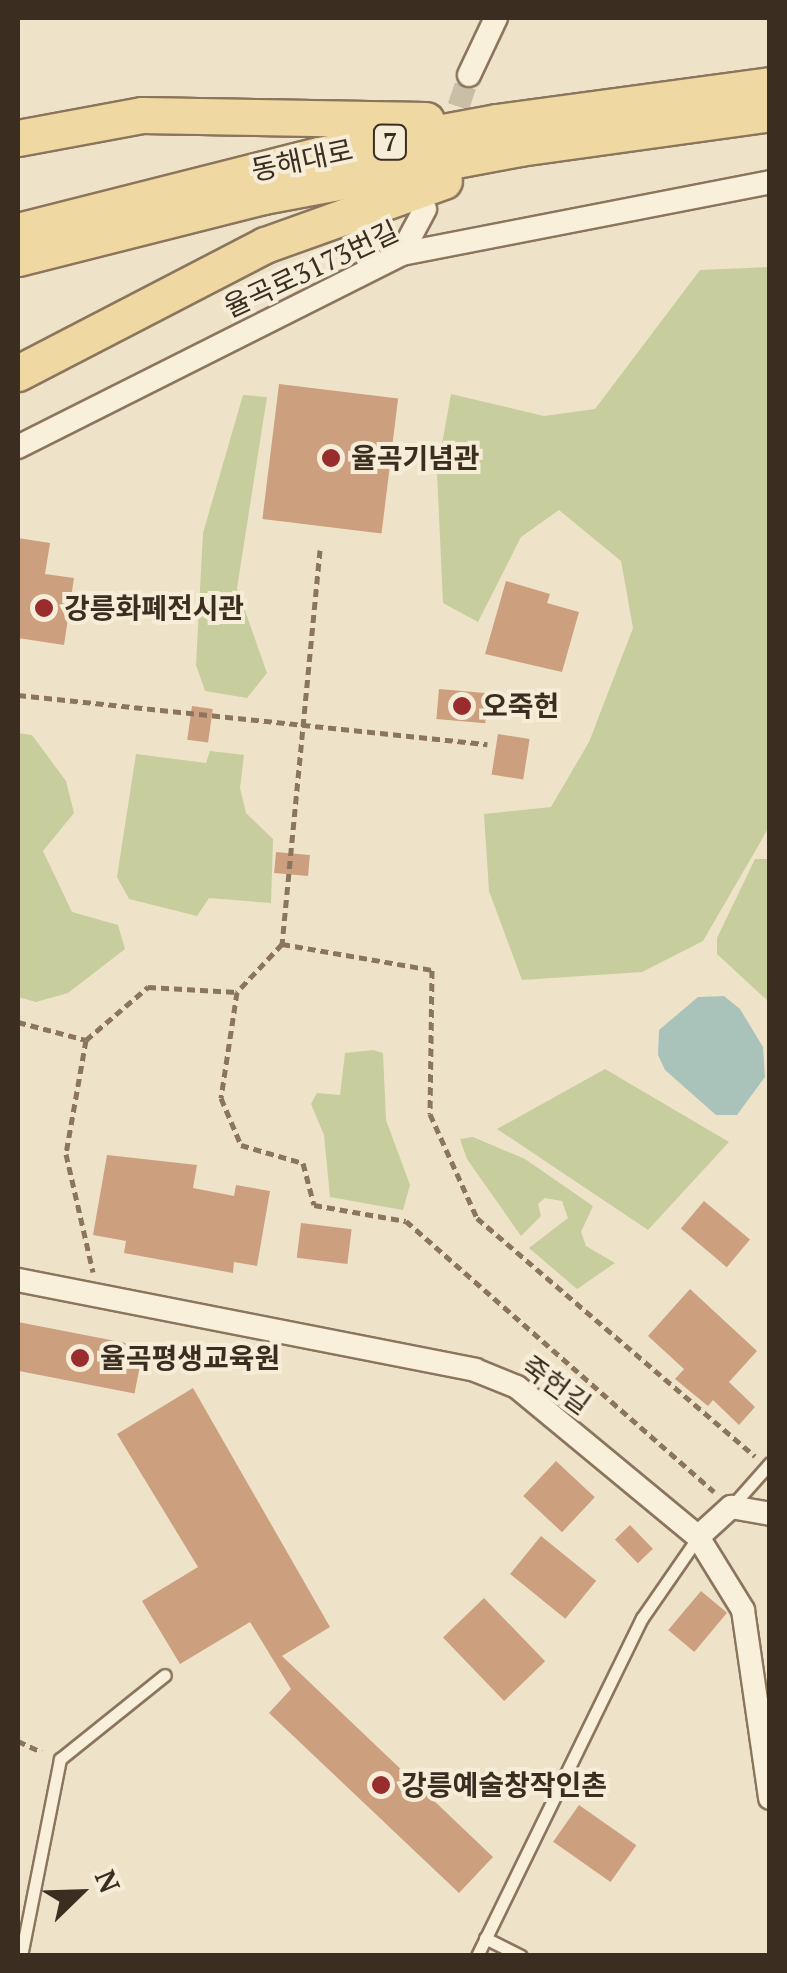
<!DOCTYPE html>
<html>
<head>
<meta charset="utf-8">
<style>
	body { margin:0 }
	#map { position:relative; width:787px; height:1973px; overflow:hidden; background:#eee3c8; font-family:"PT Serif","Noto Sans KR",serif }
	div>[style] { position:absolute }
	.green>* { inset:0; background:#c7cd9c }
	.water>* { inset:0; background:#a9c3bb }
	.building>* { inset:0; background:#cc9f7f; transform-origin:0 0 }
	.minor-tunnel>* { height:22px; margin-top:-11px; transform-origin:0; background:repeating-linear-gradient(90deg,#cabfa6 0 22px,transparent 0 33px) }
	.path>* { height:5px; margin-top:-2.5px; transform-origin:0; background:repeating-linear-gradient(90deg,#8b755d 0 8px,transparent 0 13px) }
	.roads { filter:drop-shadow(2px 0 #8b755d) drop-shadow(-2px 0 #8b755d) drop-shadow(0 2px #8b755d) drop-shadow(0 -2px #8b755d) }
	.service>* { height:11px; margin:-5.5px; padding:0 5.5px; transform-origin:5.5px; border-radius:5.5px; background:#f9f0dc }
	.minor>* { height:22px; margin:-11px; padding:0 11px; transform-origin:11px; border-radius:11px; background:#f9f0dc }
	.primary>* { height:35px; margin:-17.5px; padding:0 17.5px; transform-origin:17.5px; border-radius:17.5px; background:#f0d8a2 }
	.dots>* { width:28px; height:28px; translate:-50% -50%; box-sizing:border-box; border:5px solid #f6edd8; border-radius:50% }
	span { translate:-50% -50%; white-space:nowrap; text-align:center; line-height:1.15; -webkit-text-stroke:8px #f6edd8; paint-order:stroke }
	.shield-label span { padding:2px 8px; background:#f6edd8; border:2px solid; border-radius:8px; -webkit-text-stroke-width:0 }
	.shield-label { font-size:25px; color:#3b2d20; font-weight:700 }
	.street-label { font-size:28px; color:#3b2d20 }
	.poi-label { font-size:28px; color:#3b2d20; font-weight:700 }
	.left { translate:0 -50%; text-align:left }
	.frame { position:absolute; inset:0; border:20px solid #3b2d20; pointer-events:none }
	.north { position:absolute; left:30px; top:1843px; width:100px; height:100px; -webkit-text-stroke:8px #f6edd8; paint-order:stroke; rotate:67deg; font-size:28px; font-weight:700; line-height:40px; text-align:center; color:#3b2d20 }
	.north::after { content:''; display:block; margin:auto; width:35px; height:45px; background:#3b2d20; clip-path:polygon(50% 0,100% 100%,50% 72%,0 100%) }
</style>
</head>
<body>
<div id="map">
	<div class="green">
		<i style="clip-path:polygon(769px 267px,769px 827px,703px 941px,642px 972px,522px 980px,489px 891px,484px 814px,551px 807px,589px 742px,633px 628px,621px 561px,559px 510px,521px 537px,478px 622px,443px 603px,437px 472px,451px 394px,544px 416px,595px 409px,700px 270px)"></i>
		<i style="clip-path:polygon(243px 395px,267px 397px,237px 588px,267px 673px,247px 698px,205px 691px,196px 665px,203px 533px)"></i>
		<i style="clip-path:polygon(18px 733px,32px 735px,66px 781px,74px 813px,43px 851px,72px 912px,118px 925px,125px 949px,68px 993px,36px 1002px,18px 997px)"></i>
		<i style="clip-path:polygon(210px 751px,244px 755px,240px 788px,246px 813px,273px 839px,271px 903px,209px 898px,197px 916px,129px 899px,117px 877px,136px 754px,206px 763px)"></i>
		<i style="clip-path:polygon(755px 859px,769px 859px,769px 1002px,717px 954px,717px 938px)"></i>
		<i style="clip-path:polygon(373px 1050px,383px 1053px,386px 1120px,410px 1185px,403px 1210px,330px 1197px,324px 1135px,311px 1104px,317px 1093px,340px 1095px,345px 1053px)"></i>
		<i style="clip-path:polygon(605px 1069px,729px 1142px,648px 1230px,497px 1129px)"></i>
		<i style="clip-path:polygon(473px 1137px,525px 1159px,593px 1206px,581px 1232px,586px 1246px,615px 1263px,577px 1289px,529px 1248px,568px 1218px,562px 1201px,545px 1198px,538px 1204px,541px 1216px,521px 1236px,467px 1159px,460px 1139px)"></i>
	</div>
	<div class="water">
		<i style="clip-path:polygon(724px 996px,740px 1009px,763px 1047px,765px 1077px,737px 1115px,716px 1115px,665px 1070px,658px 1055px,659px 1030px,698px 997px)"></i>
	</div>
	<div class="building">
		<i style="left:279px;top:384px;width:120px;height:136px;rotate:7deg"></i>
		<i style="clip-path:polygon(18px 538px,50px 543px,45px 574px,74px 578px,64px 645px,18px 638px)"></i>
		<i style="clip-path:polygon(506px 581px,550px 594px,547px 603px,579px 612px,562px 672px,485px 654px)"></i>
		<i style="left:439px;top:689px;width:49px;height:30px;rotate:5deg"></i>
		<i style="left:192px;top:706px;width:21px;height:34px;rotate:8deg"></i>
		<i style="left:498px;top:734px;width:32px;height:41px;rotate:9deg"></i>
		<i style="left:276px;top:852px;width:34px;height:21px;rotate:5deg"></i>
		<i style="clip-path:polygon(107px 1155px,197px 1165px,193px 1188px,234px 1196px,236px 1185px,270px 1191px,257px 1266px,234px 1262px,233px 1273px,124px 1253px,126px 1241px,93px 1235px)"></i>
		<i style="left:704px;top:1201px;width:60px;height:36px;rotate:40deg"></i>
		<i style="left:301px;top:1223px;width:51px;height:35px;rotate:7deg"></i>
		<i style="clip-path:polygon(690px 1289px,757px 1351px,729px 1382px,755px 1407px,739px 1425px,713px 1400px,708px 1406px,675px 1379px,684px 1369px,648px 1336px)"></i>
		<i style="left:18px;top:1322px;width:128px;height:48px;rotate:11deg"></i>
		<i style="clip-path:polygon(193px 1388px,330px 1627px,282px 1656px,493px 1857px,459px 1893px,269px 1713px,291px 1689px,250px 1622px,180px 1664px,142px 1601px,198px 1567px,117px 1434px)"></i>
		<i style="left:556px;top:1461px;width:53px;height:48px;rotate:43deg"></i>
		<i style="left:630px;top:1525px;width:33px;height:21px;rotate:46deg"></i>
		<i style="left:541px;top:1536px;width:71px;height:49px;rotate:39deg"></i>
		<i style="left:701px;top:1591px;width:34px;height:51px;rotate:40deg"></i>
		<i style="left:484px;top:1598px;width:88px;height:57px;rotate:46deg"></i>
		<i style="left:579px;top:1805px;width:70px;height:45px;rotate:35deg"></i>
	</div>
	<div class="minor-tunnel">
		<i style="left:448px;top:138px;width:66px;rotate:-71.6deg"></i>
	</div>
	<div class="path">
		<i style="left:320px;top:550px;width:396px;rotate:95.5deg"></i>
		<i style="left:282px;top:944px;width:66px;rotate:133.2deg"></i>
		<i style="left:237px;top:992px;width:107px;rotate:98.6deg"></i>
		<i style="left:221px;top:1098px;width:51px;rotate:66.9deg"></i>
		<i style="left:241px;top:1145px;width:65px;rotate:16.2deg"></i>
		<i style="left:303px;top:1163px;width:43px;rotate:75.3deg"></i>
		<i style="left:314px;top:1205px;width:93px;rotate:9.9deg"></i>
		<i style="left:406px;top:1221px;width:410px;rotate:41.3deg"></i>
		<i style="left:18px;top:695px;width:472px;rotate:6deg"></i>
		<i style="left:282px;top:944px;width:152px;rotate:9.8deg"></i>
		<i style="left:432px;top:970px;width:144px;rotate:90.8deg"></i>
		<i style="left:430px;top:1114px;width:114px;rotate:65.7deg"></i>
		<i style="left:477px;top:1218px;width:366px;rotate:40.6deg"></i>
		<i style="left:18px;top:1022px;width:70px;rotate:14.8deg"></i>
		<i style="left:86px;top:1040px;width:82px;rotate:-40.5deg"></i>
		<i style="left:148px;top:987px;width:89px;rotate:3.2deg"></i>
		<i style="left:86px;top:1040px;width:116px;rotate:100deg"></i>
		<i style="left:66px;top:1154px;width:121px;rotate:77.1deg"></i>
		<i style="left:18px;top:1741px;width:26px;rotate:25deg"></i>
	</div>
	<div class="roads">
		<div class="service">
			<i style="left:731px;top:1507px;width:59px;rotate:-48.4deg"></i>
			<i style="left:485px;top:1938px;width:40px;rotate:26.6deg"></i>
			<i style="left:21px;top:1956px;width:201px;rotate:-78.8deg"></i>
			<i style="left:60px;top:1759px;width:134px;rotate:-38.7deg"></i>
			<i style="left:477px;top:1956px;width:376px;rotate:-64deg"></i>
			<i style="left:642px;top:1618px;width:98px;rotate:-55.3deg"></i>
		</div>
		<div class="minor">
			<i style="left:469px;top:75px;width:63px;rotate:-64.7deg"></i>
			<i style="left:401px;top:254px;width:51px;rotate:-61.9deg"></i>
			<i style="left:18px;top:447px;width:429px;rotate:-26.7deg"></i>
			<i style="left:401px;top:254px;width:376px;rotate:-11deg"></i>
			<i style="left:18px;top:1280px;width:466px;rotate:11.1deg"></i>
			<i style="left:475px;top:1370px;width:45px;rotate:22deg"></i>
			<i style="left:517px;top:1387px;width:235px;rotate:39.6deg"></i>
			<i style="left:698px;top:1537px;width:86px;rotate:58.3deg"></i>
			<i style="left:743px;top:1610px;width:190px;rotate:81.8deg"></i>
			<i style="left:698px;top:1537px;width:45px;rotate:-42.3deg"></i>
			<i style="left:731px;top:1507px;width:40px;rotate:10deg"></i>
		</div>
		<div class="primary">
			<i style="left:18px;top:138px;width:126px;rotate:-10.5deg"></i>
			<i style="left:142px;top:115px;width:284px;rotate:1deg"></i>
			<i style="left:18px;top:231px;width:310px;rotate:-14.2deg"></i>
			<i style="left:319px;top:155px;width:181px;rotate:-10.5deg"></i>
			<i style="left:497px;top:122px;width:275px;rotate:-7.7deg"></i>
			<i style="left:18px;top:258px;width:253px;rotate:-14.2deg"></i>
			<i style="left:263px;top:196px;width:260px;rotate:-10.6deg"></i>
			<i style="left:519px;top:148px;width:253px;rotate:-7.9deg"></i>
			<i style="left:18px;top:373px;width:278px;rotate:-27.4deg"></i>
			<i style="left:265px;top:245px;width:190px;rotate:-19.7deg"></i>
		</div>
	</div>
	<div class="dots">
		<i style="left:331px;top:458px;background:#992d2e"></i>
		<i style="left:44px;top:608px;background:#992d2e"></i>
		<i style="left:462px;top:706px;background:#992d2e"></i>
		<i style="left:80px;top:1358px;background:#992d2e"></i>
		<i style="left:381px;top:1785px;background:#992d2e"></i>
	</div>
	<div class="shield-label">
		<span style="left:390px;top:142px">7</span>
	</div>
	<div class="street-label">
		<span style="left:302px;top:160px;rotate:-12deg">동해대로</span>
		<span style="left:311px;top:269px;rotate:-25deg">율곡로3173번길</span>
		<span style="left:556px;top:1385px;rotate:36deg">죽헌길</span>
	</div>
	<div class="poi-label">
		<span class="left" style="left:351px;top:458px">율곡기념관</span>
		<span class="left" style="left:64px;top:608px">강릉화폐전시관</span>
		<span class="left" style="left:482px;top:706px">오죽헌</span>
		<span class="left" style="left:100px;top:1358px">율곡평생교육원</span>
		<span class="left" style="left:401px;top:1785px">강릉예술창작인촌</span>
	</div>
	<div class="frame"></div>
	<div class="north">N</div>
</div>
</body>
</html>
